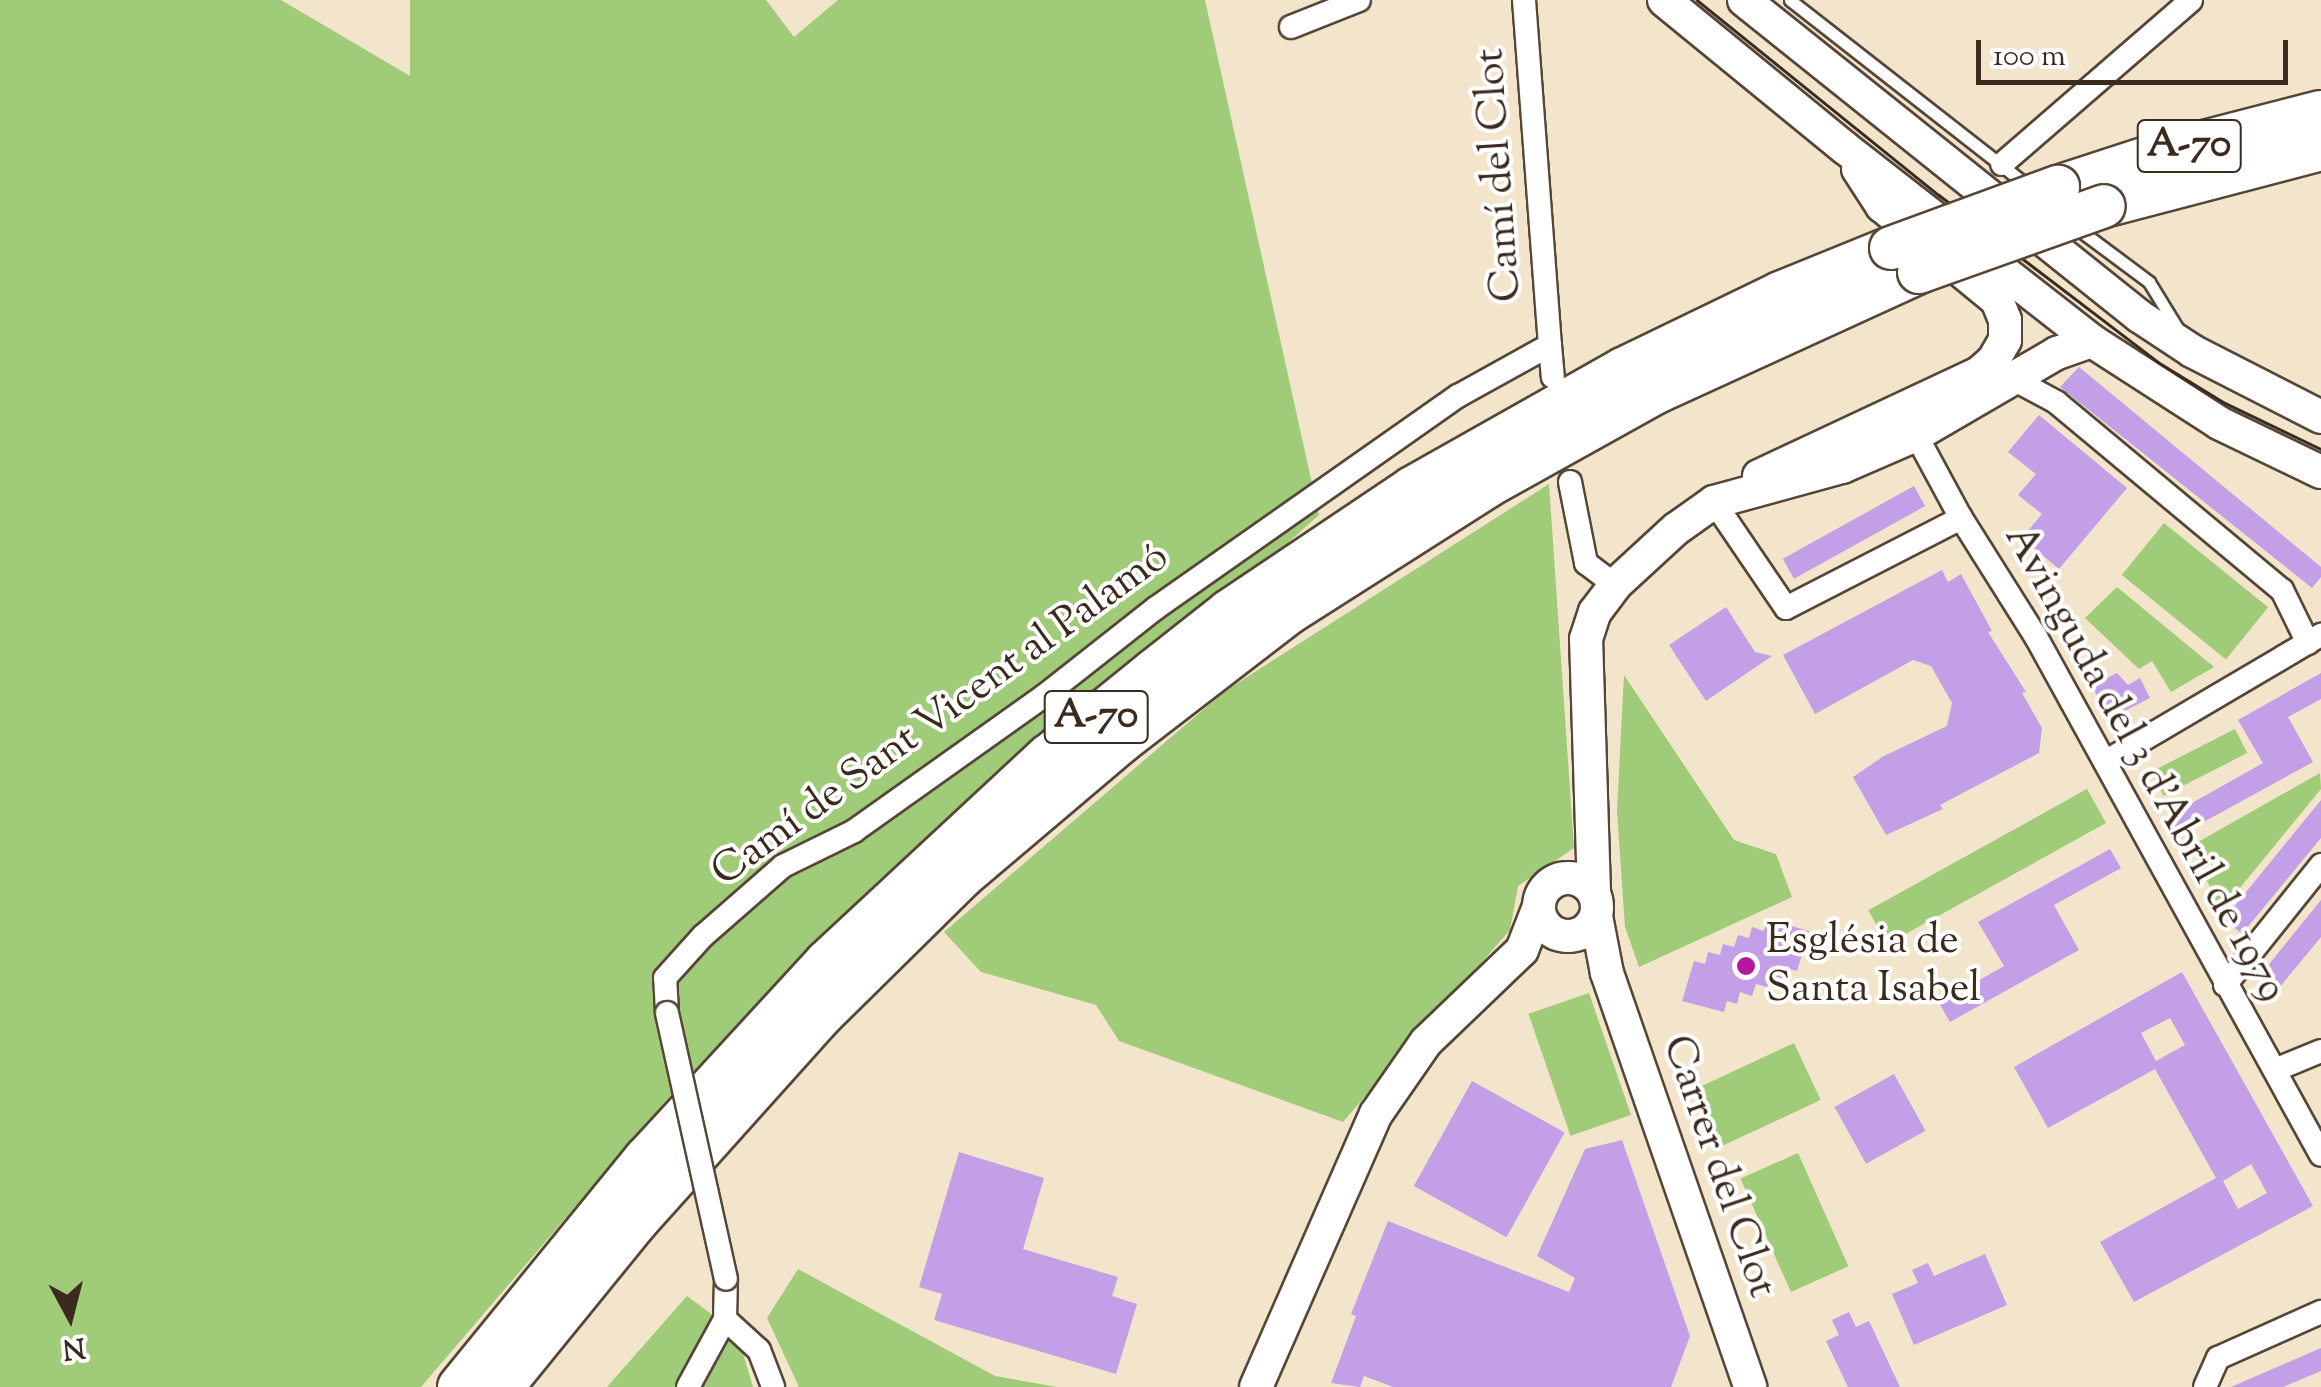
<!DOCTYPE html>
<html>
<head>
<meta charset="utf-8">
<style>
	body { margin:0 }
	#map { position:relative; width:2321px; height:1387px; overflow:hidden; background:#f2e5cb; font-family:"Sorts Mill Goudy",serif }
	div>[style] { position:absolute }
	.green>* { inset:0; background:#a0cb78; transform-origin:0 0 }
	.building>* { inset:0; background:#c39fe7; transform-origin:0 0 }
	.roads { filter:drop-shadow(2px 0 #564638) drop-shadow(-2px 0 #564638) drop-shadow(0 2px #564638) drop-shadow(0 -2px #564638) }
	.lane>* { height:11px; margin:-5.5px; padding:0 5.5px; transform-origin:5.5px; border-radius:5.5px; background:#fff }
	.street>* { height:22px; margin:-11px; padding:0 11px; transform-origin:11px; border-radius:11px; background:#fff }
	.secondary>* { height:32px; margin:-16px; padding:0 16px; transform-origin:16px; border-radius:16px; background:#fff }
	.secondary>.ring { margin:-16px; padding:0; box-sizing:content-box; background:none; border:32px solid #fff; border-radius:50% }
	.highway>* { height:42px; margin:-21px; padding:0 21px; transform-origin:21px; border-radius:21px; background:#fff }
	.tram>* { height:2.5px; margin:-1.25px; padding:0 1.25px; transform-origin:1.25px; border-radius:1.25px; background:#3b2a1e }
	.bridges { filter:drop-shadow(2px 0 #564638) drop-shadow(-2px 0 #564638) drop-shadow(0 2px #564638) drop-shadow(0 -2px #564638) }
	.street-bridge>* { height:22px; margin:-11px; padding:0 11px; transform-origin:11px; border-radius:11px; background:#fff }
	.highway-bridge>* { height:42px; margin:-21px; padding:0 21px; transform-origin:21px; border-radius:21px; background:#fff }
	.dots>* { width:28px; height:28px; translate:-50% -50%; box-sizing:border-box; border:5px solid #fff; border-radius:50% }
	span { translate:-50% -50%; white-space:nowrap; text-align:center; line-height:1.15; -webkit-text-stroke:8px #fff; paint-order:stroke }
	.shield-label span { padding:2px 8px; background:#fff; border:2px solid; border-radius:8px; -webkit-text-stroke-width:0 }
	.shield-label { font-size:40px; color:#3b2a1e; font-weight:700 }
	.street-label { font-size:42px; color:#3b2a1e }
	.poi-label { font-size:42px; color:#3b2a1e }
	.left { translate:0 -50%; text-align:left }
	.north { position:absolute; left:20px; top:1267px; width:100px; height:100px; -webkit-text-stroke:8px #fff; paint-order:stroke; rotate:173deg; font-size:28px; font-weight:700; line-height:40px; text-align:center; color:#3b2a1e }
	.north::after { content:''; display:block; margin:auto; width:35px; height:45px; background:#3b2a1e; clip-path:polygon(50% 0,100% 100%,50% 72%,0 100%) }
	.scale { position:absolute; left:1976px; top:40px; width:312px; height:45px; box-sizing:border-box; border:5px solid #3b2a1e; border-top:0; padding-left:12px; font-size:30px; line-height:35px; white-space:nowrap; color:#3b2a1e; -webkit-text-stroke:8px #fff; paint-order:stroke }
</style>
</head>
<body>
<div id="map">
	<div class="green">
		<i style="clip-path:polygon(0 0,281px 0,410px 76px,410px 0,766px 0,794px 37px,838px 0,1205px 0,1319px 515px,671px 1095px,421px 1387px,0 1387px)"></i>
		<i style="clip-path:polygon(1549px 484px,1574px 848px,1518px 886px,1510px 930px,1343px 1122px,1119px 1041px,1096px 1005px,981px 972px,944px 932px,1225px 691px)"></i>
		<i style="left:2164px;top:523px;width:134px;height:67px;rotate:39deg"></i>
		<i style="clip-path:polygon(2117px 587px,2214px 667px,2171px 692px,2152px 661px,2139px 669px,2085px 618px)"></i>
		<i style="clip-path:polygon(1624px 675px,1734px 840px,1776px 854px,1792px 897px,1639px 967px,1625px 927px,1617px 811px)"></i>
		<i style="left:2235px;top:729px;width:27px;height:94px;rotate:63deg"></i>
		<i style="clip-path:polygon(2320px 773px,2321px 789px,2221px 911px,2191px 846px)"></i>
		<i style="left:2087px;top:789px;width:39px;height:250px;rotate:61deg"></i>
		<i style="left:1589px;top:993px;width:129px;height:64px;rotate:71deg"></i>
		<i style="left:1794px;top:1043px;width:63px;height:113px;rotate:65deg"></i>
		<i style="left:1798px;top:1153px;width:124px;height:63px;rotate:66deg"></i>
		<i style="clip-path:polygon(798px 1269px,995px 1376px,1057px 1387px,799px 1387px,767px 1318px)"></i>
		<i style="clip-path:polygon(687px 1296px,737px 1333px,753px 1387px,607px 1387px)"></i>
	</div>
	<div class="building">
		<i style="clip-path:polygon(2079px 367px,2321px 567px,2321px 577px,2312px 588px,2060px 387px)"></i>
		<i style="clip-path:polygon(2039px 415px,2127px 488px,2059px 569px,2022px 538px,2042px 514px,2018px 495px,2036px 474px,2008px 452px)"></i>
		<i style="left:1914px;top:486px;width:23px;height:150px;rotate:61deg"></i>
		<i style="clip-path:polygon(1942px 570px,1948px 582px,1961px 574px,1992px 631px,1988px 632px,2026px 692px,2022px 693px,2042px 728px,2039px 753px,1940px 805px,1943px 809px,1886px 835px,1853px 777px,1884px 756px,1947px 726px,1952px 703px,1931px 666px,1913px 660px,1815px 714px,1783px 655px)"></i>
		<i style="clip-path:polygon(1726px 607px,1755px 652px,1772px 656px,1706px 701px,1669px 645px)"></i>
		<i style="clip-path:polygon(2117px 673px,2128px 685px,2140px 678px,2150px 698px,2109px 719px,2092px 686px)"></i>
		<i style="clip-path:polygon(2321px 673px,2321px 699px,2288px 717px,2313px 762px,2180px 835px,2169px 816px,2263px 763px,2238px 720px)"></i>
		<i style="clip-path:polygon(2321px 800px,2321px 838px,2242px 934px,2224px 919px)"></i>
		<i style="clip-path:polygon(2110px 849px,2121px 868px,2054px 905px,2079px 950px,1950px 1022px,1939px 1003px,2004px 966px,1978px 922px)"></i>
		<i style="clip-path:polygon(2321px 900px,2321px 937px,2279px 988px,2262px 973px)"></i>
		<i style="clip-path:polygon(1767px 919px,1809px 931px,1797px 971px,1786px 968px,1782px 979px,1771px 976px,1767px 987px,1756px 984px,1752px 996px,1740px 992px,1737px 1004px,1727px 1001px,1724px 1012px,1682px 1001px,1694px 961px,1705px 964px,1708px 952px,1720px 955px,1723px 944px,1734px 947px,1738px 935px,1749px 938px,1752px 927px,1764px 931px)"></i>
		<i style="clip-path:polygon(evenodd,2182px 972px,2313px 1206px,2134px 1302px,2100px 1242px,2216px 1178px,2155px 1069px,2048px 1128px,2014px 1067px,2182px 972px,2170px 1018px,2185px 1045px,2156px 1061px,2141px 1033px,2170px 1018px,2182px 972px,2251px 1164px,2267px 1193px,2238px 1209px,2223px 1181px,2251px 1164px)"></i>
		<i style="left:1894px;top:1074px;width:65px;height:68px;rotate:61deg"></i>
		<i style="left:1472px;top:1081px;width:106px;height:120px;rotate:29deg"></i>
		<i style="clip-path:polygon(1622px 1140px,1690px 1336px,1671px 1387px,1393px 1387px,1364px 1376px,1360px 1387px,1331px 1383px,1356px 1316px,1351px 1314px,1388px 1221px,1569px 1292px,1575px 1278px,1537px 1256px,1585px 1149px)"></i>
		<i style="clip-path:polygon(959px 1152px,1044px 1178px,1023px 1249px,1118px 1277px,1112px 1296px,1137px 1304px,1116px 1374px,934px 1320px,942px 1294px,919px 1287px)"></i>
		<i style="clip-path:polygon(1985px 1254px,2007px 1305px,1914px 1345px,1892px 1294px,1918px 1283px,1912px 1270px,1928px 1263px,1934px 1276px)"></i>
		<i style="clip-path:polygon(1849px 1312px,1856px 1327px,1869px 1321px,1900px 1387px,1848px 1387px,1826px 1341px,1839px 1335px,1832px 1320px)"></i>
		<i style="clip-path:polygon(2321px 1348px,2321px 1371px,2283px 1387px,2231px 1387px)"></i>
	</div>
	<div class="roads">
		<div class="lane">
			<i style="left:1790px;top:0;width:303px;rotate:38deg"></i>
			<i style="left:2074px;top:226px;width:94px;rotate:36.7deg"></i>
			<i style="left:2149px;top:282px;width:57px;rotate:58.5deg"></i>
		</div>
		<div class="street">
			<i style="left:1524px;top:0;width:346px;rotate:85.7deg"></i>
			<i style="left:1291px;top:27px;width:73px;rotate:-21.7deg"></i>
			<i style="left:2002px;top:164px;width:250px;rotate:-40.9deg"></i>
			<i style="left:2015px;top:380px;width:47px;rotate:28.2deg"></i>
			<i style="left:2056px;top:402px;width:294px;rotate:39.8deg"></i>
			<i style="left:2282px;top:590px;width:59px;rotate:63.9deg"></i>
			<i style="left:1909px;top:422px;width:109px;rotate:61.6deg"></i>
			<i style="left:1961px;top:518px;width:141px;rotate:57.8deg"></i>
			<i style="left:2036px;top:637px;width:591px;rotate:61.18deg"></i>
			<i style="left:1570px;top:482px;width:83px;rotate:78.8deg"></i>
			<i style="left:1586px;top:563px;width:36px;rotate:37deg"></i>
			<i style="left:1714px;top:502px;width:128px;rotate:55.8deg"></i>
			<i style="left:1786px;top:608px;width:197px;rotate:-27.2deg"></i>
			<i style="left:2105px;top:762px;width:251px;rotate:-30.5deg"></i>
			<i style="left:2225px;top:985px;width:154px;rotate:-51.3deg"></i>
			<i style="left:667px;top:1013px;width:35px;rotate:-93deg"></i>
			<i style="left:665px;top:978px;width:57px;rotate:-47.9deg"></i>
			<i style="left:703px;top:936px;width:106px;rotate:-41.2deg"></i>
			<i style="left:783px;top:866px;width:79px;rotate:-26.2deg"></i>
			<i style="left:854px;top:831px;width:233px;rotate:-35.4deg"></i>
			<i style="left:1044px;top:696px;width:142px;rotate:-38.2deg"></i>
			<i style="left:1156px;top:608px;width:369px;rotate:-35.1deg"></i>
			<i style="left:1458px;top:396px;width:105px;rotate:-29deg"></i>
			<i style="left:1550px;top:345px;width:32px;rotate:85deg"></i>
			<i style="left:2275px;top:1070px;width:50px;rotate:-22.4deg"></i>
			<i style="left:725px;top:1319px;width:46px;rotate:42.4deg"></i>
			<i style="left:759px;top:1350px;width:40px;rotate:69deg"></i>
			<i style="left:688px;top:1387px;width:77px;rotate:-61.4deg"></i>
			<i style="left:725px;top:1319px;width:40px;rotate:-88.6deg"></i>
			<i style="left:2205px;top:1387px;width:32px;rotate:-66deg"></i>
			<i style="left:2218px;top:1358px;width:113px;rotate:-24.1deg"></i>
		</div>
		<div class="secondary">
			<i style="left:1664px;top:0;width:234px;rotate:39.3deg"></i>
			<i style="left:1845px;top:148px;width:313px;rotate:38deg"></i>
			<i style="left:2092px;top:341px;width:151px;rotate:32.8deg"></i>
			<i style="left:2219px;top:423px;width:113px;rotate:25.7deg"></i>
			<i style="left:1744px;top:0;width:506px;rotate:38.66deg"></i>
			<i style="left:2139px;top:316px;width:64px;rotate:33.4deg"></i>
			<i style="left:2192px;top:351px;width:145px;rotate:27.1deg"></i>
			<i style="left:1759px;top:476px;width:243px;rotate:-25.1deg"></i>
			<i style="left:1979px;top:373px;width:18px;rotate:-41deg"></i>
			<i style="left:1993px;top:361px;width:24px;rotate:-60deg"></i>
			<i style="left:2005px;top:340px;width:20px;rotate:-90deg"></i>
			<i style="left:2005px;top:320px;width:22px;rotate:-112deg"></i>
			<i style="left:1997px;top:300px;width:149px;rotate:-140.7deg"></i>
			<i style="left:1882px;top:206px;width:44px;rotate:-123deg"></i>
			<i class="ring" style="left:1539px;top:878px;width:26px;height:26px"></i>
			<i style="left:1594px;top:892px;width:253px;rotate:-91.8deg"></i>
			<i style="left:1586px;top:639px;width:28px;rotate:-72deg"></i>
			<i style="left:1595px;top:612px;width:34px;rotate:-53deg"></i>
			<i style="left:1615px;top:585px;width:83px;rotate:-42.6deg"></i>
			<i style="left:1676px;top:529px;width:47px;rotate:-35.4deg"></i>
			<i style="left:1714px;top:502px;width:133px;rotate:-15.3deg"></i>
			<i style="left:1842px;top:467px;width:81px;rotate:-23.4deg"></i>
			<i style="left:1916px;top:435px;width:163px;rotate:-30.2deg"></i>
			<i style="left:2057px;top:353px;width:37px;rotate:-19deg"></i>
			<i style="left:1596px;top:916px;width:58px;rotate:79.1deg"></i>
			<i style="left:1607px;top:973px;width:438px;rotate:70.9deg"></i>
			<i style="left:1256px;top:1387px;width:298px;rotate:-66.3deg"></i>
			<i style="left:1376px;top:1114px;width:88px;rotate:-55.2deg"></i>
			<i style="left:1426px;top:1042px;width:133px;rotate:-43.8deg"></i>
			<i style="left:1522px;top:950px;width:44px;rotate:-68.7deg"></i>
		</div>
		<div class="highway">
			<i style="left:2058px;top:187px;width:113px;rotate:-18.1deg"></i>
			<i style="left:2165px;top:152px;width:161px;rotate:-14.4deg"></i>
			<i style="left:2104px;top:206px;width:224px;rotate:-14.7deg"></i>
			<i style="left:459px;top:1387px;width:296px;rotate:-50.8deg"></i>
			<i style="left:646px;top:1158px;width:266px;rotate:-47.4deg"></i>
			<i style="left:826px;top:962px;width:303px;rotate:-42.9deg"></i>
			<i style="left:1048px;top:756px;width:135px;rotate:-39deg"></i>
			<i style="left:1153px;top:671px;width:97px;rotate:-38.3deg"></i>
			<i style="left:1229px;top:611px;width:220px;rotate:-33.9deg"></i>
			<i style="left:1412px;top:488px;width:242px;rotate:-29.4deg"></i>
			<i style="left:1623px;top:369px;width:174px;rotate:-25.8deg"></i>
			<i style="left:1780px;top:293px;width:120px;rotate:-22.1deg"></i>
			<i style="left:502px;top:1387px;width:214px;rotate:-50.9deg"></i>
			<i style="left:637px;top:1221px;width:275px;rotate:-48.1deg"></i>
			<i style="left:821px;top:1016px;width:198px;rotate:-44.6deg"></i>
			<i style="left:962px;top:877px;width:209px;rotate:-40.3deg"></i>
			<i style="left:1121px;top:742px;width:210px;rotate:-37.6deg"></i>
			<i style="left:1287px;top:614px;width:236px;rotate:-32.5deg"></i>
			<i style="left:1486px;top:487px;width:196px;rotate:-29.1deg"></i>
			<i style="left:1657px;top:392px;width:288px;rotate:-24.6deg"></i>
		</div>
	</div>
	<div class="tram">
		<i style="left:1697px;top:0;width:311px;rotate:38.9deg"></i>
		<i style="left:1939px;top:195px;width:275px;rotate:37.3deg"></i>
		<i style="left:2158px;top:362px;width:79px;rotate:31.5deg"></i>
		<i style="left:2225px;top:403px;width:106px;rotate:25.6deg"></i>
	</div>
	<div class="bridges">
		<div class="street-bridge">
			<i style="left:667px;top:1013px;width:272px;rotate:77.5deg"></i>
		</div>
		<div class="highway-bridge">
			<i style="left:1891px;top:248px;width:178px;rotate:-20.1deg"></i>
			<i style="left:1919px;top:272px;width:196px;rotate:-19.6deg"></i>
		</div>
	</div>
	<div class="dots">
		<i style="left:1746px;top:966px;background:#b5179e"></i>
	</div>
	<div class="shield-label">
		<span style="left:2189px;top:146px">A-70</span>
		<span style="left:1096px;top:717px">A-70</span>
	</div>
	<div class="street-label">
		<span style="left:1500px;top:175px;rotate:-94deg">Camí del Clot</span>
		<span style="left:941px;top:716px;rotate:-36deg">Camí de Sant Vicent al Palamó</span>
		<span style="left:2144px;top:764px;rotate:61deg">Avinguda del 3 d'Abril de 1979</span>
		<span style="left:1718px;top:1167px;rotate:71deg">Carrer del Clot</span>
	</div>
	<div class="poi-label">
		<span class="left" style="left:1766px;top:966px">Església de<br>Santa Isabel</span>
	</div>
	<div class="north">N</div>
	<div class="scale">100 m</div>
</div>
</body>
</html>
